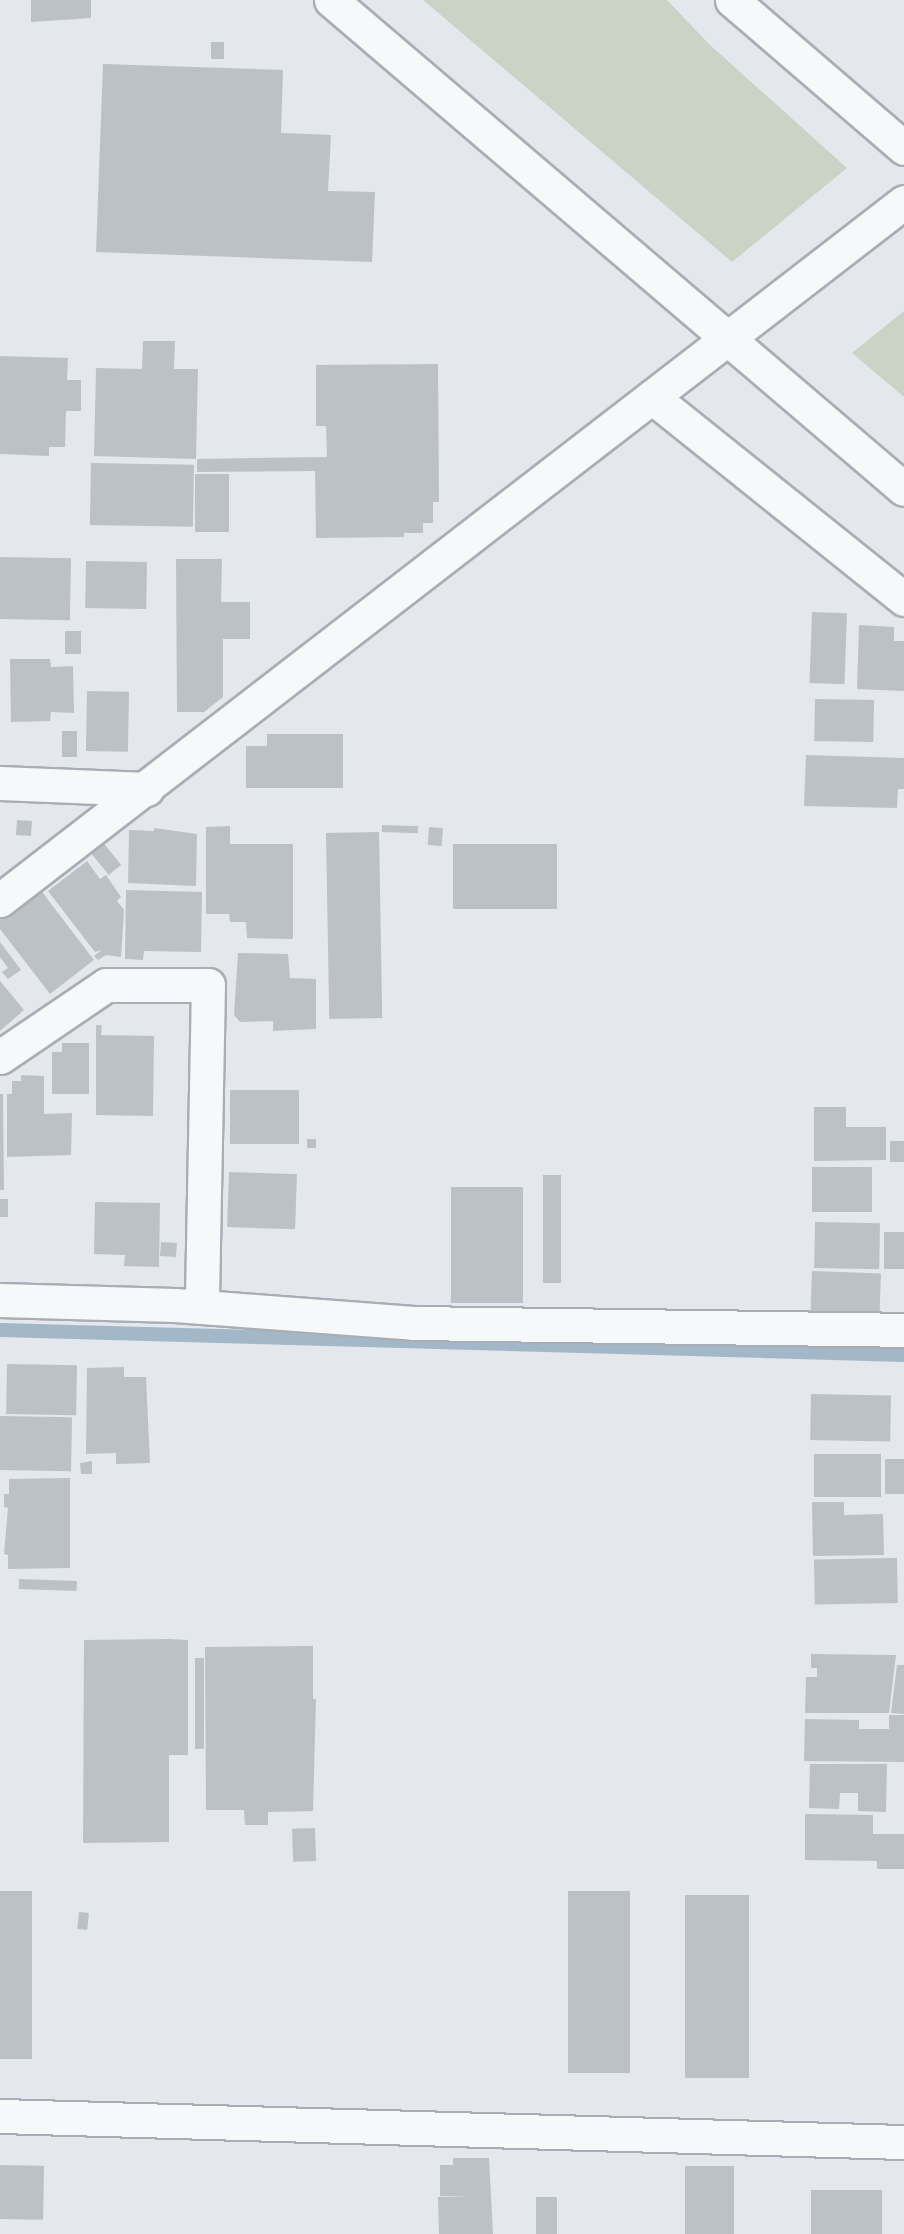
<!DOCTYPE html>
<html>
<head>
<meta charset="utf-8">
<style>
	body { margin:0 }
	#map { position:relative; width:904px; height:2234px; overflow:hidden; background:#e4e7eb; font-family:"Fira Sans",sans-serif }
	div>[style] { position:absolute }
	.green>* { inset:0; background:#cad4c6 }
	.stream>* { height:14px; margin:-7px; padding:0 7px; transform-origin:7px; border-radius:7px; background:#a2b7c8 }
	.building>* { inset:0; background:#bcc1c8; transform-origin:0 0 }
	.roads { filter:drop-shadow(2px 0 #a9aeb5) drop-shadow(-2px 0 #a9aeb5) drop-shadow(0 2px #a9aeb5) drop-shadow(0 -2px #a9aeb5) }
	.minor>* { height:33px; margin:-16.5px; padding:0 16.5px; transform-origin:16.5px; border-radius:16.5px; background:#f7f8f9 }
	.tertiary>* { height:33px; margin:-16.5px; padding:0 16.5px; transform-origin:16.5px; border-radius:16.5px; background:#f7f8f9 }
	span { translate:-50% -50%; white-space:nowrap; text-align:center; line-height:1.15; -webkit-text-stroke:5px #f4f6f8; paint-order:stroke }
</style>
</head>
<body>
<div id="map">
	<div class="green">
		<i style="clip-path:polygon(423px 0,667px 0,709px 44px,847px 168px,732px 262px)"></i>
		<i style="clip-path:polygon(904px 311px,904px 397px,852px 353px)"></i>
	</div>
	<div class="stream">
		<i style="left:0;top:1330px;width:904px;rotate:1.58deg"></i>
	</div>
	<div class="building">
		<i style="clip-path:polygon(31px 0,91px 0,91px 18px,31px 22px)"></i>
		<i style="left:211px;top:42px;width:13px;height:17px"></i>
		<i style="clip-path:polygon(103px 64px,283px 70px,281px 133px,331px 135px,328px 191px,375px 192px,372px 262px,96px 252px)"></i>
		<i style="clip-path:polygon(143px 341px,175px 341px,174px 369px,198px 369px,196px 459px,94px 456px,96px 368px,142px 369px)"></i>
		<i style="clip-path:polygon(0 356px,68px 358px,67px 380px,81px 380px,81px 411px,66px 411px,65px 447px,49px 447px,49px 456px,0 454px)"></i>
		<i style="clip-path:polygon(438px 364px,439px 502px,433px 502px,433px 523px,423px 523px,423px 533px,404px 533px,404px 537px,316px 538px,315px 471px,197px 472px,197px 459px,327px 457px,326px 426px,316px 426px,316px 365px)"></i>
		<i style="left:91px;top:463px;width:103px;height:62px;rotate:1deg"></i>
		<i style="left:195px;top:474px;width:34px;height:58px"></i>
		<i style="left:0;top:557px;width:71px;height:62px;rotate:1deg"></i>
		<i style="clip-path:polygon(176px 559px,222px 559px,221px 602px,250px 602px,250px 639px,223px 639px,223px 697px,204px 712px,177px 712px)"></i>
		<i style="left:86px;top:561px;width:61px;height:47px;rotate:1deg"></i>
		<i style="left:812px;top:612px;width:35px;height:71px;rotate:2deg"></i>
		<i style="clip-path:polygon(859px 625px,894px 627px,894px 641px,904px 641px,904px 691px,857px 689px)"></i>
		<i style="left:65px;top:631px;width:16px;height:23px"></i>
		<i style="clip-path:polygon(10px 659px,50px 659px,51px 667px,73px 666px,74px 713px,51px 712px,50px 721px,11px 722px)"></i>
		<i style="left:87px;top:691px;width:42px;height:60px;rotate:1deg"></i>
		<i style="left:815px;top:699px;width:59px;height:42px;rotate:1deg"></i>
		<i style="left:77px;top:731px;width:26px;height:15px;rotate:90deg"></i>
		<i style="clip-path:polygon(267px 734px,343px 734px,343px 788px,246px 788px,246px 746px,267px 746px)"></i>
		<i style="clip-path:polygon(806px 755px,904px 758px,904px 789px,898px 789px,897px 808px,804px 806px)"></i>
		<i style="left:17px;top:820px;width:15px;height:15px;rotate:4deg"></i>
		<i style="left:382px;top:825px;width:36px;height:7px;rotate:2deg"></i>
		<i style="clip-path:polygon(230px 826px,230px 844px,293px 844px,293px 939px,247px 938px,246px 922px,230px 922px,229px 914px,206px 914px,206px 827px)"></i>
		<i style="left:429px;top:827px;width:14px;height:18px;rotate:4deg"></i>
		<i style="clip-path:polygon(154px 828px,197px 834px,196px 886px,128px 883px,129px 830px,154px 831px)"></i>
		<i style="left:379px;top:832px;width:186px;height:53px;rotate:89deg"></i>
		<i style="left:101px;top:840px;width:32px;height:16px;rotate:51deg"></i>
		<i style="left:453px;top:844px;width:104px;height:65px"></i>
		<i style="clip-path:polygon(87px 861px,100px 879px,106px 875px,121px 897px,117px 901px,124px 910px,121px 957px,106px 955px,98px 960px,94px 956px,102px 950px,95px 952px,48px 891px)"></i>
		<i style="clip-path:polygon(39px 888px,94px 960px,50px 994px,0 929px,0 918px)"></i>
		<i style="clip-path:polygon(126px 890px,202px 892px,201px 952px,144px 951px,143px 960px,125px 959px)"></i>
		<i style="clip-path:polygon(0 942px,21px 970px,8px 979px,2px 972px,8px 968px,0 957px)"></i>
		<i style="clip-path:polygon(238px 953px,288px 954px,290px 978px,316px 979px,316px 1029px,273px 1031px,273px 1021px,240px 1022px,234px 1015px)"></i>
		<i style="clip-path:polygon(0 981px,24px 1010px,0 1031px)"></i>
		<i style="clip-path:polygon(96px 1025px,102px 1025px,101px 1035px,154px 1036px,153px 1116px,96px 1115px)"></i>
		<i style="clip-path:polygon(62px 1043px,89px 1043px,89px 1094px,52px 1094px,52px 1052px,62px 1052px)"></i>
		<i style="clip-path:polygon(21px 1075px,44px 1076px,44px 1114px,72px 1113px,71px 1155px,7px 1157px,7px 1094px,12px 1094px,12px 1081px,21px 1081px)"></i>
		<i style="left:230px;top:1090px;width:69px;height:54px"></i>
		<i style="clip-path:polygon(0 1094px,3px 1094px,4px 1190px,0 1190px)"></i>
		<i style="clip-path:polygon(814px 1107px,846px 1107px,846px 1127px,886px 1127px,886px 1160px,814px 1161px)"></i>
		<i style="left:307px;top:1139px;width:9px;height:9px"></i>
		<i style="left:890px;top:1141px;width:14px;height:21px"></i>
		<i style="left:812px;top:1167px;width:60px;height:45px"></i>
		<i style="left:229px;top:1172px;width:68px;height:55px;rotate:2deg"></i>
		<i style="left:543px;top:1175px;width:18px;height:108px"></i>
		<i style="left:523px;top:1187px;width:116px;height:72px;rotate:90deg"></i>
		<i style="left:0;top:1199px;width:8px;height:18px"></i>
		<i style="clip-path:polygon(95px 1202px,160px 1203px,159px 1267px,124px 1266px,125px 1255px,94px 1254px)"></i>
		<i style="left:815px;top:1222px;width:65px;height:46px;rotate:1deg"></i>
		<i style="left:884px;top:1232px;width:20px;height:37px"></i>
		<i style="left:161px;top:1242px;width:16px;height:14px;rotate:4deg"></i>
		<i style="left:812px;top:1271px;width:69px;height:44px;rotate:2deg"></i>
		<i style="left:7px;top:1364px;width:70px;height:50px;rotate:1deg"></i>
		<i style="clip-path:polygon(124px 1367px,124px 1377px,146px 1377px,150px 1463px,116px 1464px,116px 1453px,86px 1454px,87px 1368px)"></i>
		<i style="left:811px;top:1394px;width:80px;height:46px;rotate:1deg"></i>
		<i style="left:0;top:1416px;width:72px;height:54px;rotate:1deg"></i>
		<i style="left:814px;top:1454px;width:67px;height:43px"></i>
		<i style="left:885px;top:1459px;width:19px;height:35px"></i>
		<i style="clip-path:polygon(92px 1461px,92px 1474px,81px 1474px,80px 1463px)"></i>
		<i style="clip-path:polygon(70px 1478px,70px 1568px,8px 1569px,8px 1555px,4px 1554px,8px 1508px,4px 1507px,4px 1494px,9px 1494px,9px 1479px)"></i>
		<i style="clip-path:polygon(812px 1502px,844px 1502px,844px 1515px,883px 1514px,884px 1555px,813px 1556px)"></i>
		<i style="left:897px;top:1558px;width:45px;height:83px;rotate:89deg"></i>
		<i style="left:19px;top:1579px;width:58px;height:10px;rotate:2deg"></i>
		<i style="clip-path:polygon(170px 1639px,188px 1640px,188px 1755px,169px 1755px,169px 1842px,83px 1843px,84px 1640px)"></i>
		<i style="clip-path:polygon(313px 1646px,313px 1699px,316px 1699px,313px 1811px,268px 1812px,268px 1825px,245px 1825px,244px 1810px,206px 1810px,205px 1647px)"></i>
		<i style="clip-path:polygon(811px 1654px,896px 1655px,889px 1713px,805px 1713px,806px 1677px,817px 1677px,817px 1668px,811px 1668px)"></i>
		<i style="left:195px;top:1658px;width:9px;height:91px"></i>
		<i style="clip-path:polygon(897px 1665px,904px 1665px,904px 1714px,891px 1713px)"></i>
		<i style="clip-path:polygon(889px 1715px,904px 1715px,904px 1762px,804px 1761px,805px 1719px,859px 1720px,859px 1729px,889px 1729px)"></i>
		<i style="clip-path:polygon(810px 1764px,887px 1764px,886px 1812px,858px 1811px,858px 1793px,840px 1793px,839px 1809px,809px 1808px)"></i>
		<i style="clip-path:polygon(805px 1814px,873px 1815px,873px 1834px,904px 1834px,904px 1869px,877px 1869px,877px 1861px,805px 1860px)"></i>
		<i style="left:315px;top:1828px;width:33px;height:23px;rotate:88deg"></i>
		<i style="left:0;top:1891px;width:32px;height:168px"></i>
		<i style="left:568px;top:1891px;width:62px;height:182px"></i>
		<i style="left:685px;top:1895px;width:64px;height:183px"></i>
		<i style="left:79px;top:1912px;width:10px;height:17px;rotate:6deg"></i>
		<i style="clip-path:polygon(453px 2158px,489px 2158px,493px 2234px,439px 2234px,438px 2197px,470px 2197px,440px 2196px,440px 2165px,453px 2165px)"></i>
		<i style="left:0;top:2165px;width:44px;height:54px;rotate:1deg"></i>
		<i style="left:685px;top:2166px;width:49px;height:68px"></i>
		<i style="left:811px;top:2190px;width:71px;height:44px"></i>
		<i style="left:536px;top:2197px;width:21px;height:37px"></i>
	</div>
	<div class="roads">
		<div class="minor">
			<i style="left:652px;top:397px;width:323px;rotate:38.7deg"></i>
			<i style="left:0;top:783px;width:147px;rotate:2.3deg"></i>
			<i style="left:0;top:900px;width:1142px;rotate:-37.67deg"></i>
			<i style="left:0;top:1057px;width:128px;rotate:-34.2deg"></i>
			<i style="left:106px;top:985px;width:102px"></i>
			<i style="left:208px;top:985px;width:322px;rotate:91.1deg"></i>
			<i style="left:0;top:1300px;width:175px;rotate:1.6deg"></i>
			<i style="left:175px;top:1305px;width:239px;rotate:4.3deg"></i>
			<i style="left:413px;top:1323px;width:491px;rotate:0.8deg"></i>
			<i style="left:0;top:2116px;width:904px;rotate:1.65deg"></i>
		</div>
		<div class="tertiary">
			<i style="left:331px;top:0;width:753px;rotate:40.48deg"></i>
			<i style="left:732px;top:0;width:227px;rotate:40.7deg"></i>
		</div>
	</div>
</div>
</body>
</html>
